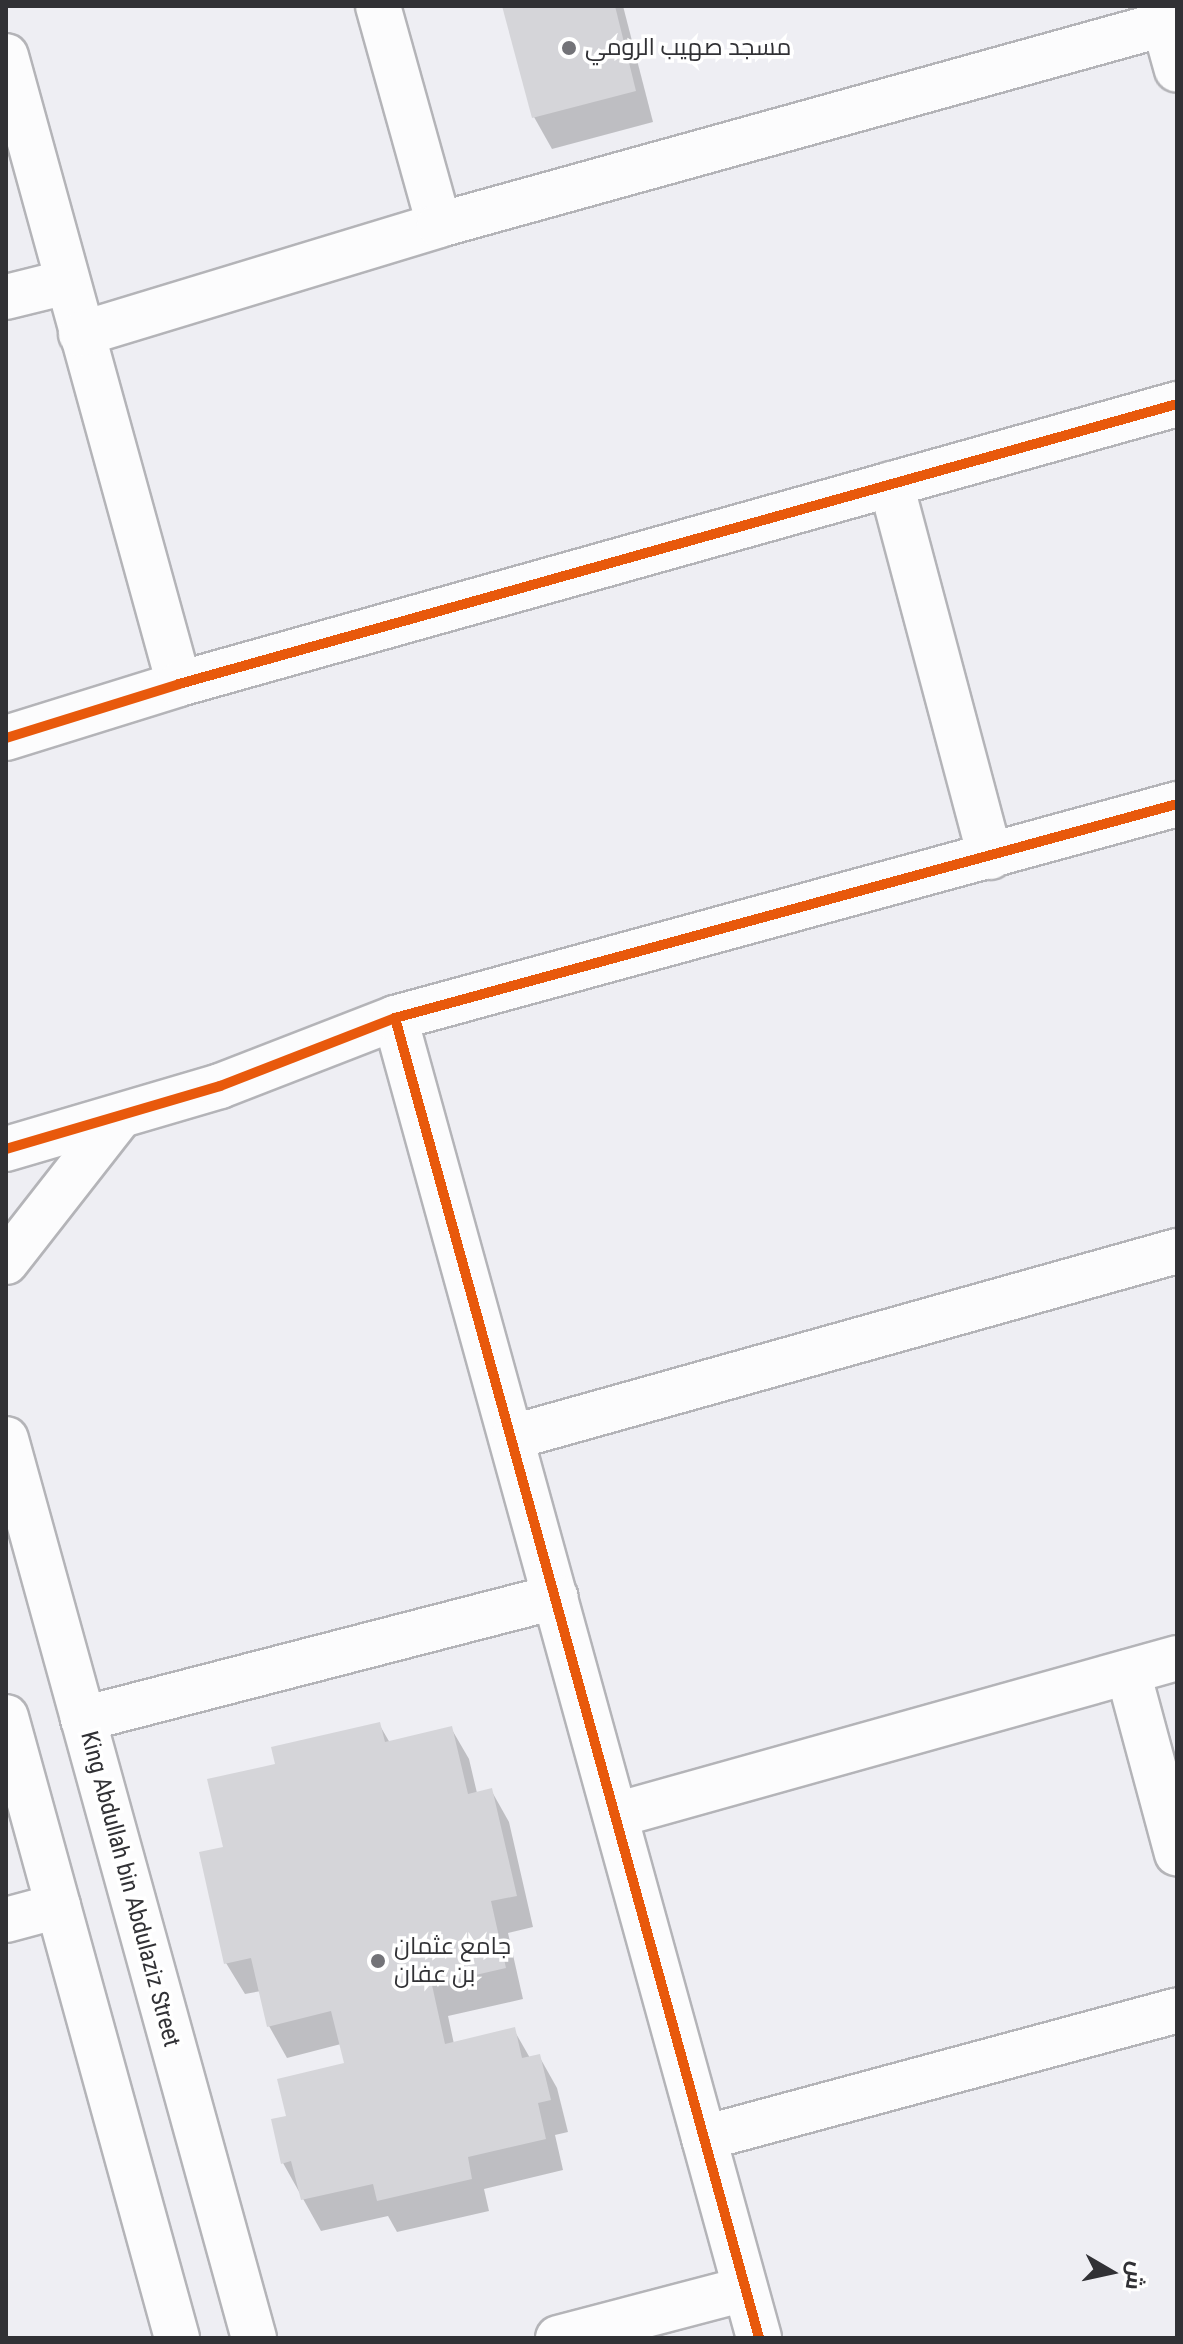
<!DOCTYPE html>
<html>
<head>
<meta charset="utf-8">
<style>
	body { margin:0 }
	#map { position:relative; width:1183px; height:2344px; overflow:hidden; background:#eeeef3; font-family:"Roboto Condensed",Cairo,sans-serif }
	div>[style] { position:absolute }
	.shadow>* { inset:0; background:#0003 }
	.building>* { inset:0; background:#d5d5d9 }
	.roads { filter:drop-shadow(2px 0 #b4b4b8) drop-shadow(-2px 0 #b4b4b8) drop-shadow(0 2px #b4b4b8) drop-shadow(0 -2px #b4b4b8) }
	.minor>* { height:44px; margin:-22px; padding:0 22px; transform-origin:22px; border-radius:22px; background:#fcfcfd }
	.major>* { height:44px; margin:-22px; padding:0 22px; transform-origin:22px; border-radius:22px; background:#fcfcfd }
	.cycleway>* { height:10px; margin:-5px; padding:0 5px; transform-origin:5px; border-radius:5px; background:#e8590c }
	.dots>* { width:22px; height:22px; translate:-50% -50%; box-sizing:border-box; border:4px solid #fff; border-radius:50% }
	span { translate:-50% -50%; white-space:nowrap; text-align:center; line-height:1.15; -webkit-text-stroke:7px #fff; paint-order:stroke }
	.poi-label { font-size:24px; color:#313135 }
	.left { translate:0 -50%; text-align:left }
	.street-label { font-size:24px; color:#313135 }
	.frame { position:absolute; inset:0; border:8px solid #313135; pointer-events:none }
	.north { position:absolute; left:1071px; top:2232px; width:80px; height:80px; -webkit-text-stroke:6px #fff; paint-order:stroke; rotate:99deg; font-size:22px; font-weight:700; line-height:32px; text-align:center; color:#313135 }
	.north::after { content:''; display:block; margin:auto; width:28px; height:36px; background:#313135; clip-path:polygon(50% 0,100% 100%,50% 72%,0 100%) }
</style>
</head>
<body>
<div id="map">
	<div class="shadow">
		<i style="clip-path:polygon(505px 6px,623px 6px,653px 122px,552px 149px,534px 117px)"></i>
		<i style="clip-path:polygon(379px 1724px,390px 1743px,451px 1728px,469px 1759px,477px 1793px,491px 1790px,509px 1822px,533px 1927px,508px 1933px,523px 1999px,448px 2016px,454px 2044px,514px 2030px,530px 2058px,539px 2056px,557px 2088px,568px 2132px,555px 2135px,563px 2170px,484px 2189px,489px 2211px,397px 2232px,388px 2216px,321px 2231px,283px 2163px,288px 2117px,346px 2065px,341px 2044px,287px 2058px,269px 2026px,261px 1991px,245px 1994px,226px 1963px,225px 1848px,278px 1765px)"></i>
	</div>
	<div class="building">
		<i style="clip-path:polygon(502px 6px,615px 6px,636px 91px,532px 118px)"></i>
		<i style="clip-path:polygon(380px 1722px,385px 1742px,452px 1726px,468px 1794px,492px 1788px,517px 1896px,491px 1901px,506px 1968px,432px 1985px,445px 2044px,515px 2027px,522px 2058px,540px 2054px,551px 2100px,538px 2103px,546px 2139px,468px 2157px,472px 2179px,377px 2201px,373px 2184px,301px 2200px,291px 2161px,281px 2164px,271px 2119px,286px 2116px,277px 2079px,344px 2063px,331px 2011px,267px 2027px,251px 1958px,224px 1964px,199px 1852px,223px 1847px,207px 1779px,275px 1764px,271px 1747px)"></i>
	</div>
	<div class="roads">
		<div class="minor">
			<i style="left:378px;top:6px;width:227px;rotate:74.4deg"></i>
			<i style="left:1159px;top:6px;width:66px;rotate:74.3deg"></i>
			<i style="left:6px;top:56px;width:651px;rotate:74.6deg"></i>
			<i style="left:6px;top:297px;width:63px;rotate:-13.8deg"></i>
			<i style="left:81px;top:334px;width:374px;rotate:-16.9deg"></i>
			<i style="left:439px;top:225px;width:752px;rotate:-15.5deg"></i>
			<i style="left:891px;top:484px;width:386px;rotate:75.1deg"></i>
			<i style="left:6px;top:738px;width:181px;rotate:-17.3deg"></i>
			<i style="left:179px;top:684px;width:1037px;rotate:-15.67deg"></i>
			<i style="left:395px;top:1018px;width:1369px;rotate:74.58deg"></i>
			<i style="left:6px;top:1149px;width:223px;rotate:-16.4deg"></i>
			<i style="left:220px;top:1086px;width:188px;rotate:-21.2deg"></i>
			<i style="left:395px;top:1018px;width:811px;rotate:-15.3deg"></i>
			<i style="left:513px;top:1437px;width:690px;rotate:-15.65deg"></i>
			<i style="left:1128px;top:1672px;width:188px;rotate:74.9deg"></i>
			<i style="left:83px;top:1719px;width:488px;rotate:-14.5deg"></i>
			<i style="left:616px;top:1815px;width:583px;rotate:-15.63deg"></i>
			<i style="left:6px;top:1920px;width:54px;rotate:-15.1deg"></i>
			<i style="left:704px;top:2138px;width:490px;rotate:-15.1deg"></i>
			<i style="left:558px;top:2338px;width:193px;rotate:-14.7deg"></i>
		</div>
		<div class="major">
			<i style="left:6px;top:1262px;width:185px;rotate:-52deg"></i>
			<i style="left:6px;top:1439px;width:933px;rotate:74.58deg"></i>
			<i style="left:6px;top:1717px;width:644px;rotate:74.6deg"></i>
		</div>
	</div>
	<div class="cycleway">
		<i style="left:6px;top:738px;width:181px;rotate:-17.3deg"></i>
		<i style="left:179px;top:684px;width:1037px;rotate:-15.67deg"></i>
		<i style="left:395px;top:1018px;width:1369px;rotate:74.58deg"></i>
		<i style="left:6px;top:1149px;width:223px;rotate:-16.4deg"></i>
		<i style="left:220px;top:1086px;width:188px;rotate:-21.2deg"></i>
		<i style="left:395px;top:1018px;width:811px;rotate:-15.3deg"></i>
	</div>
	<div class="dots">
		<i style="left:569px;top:48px;background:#737378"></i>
		<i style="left:378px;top:1961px;background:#737378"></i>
	</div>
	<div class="poi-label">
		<span class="left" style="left:585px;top:48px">مسجد صهيب الرومي</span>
		<span class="left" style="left:394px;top:1961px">جامع عثمان<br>بن عفان</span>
	</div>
	<div class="street-label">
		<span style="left:130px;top:1889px;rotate:75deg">King Abdullah bin Abdulaziz Street</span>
	</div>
	<div class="frame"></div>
	<div class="north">ش</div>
</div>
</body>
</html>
